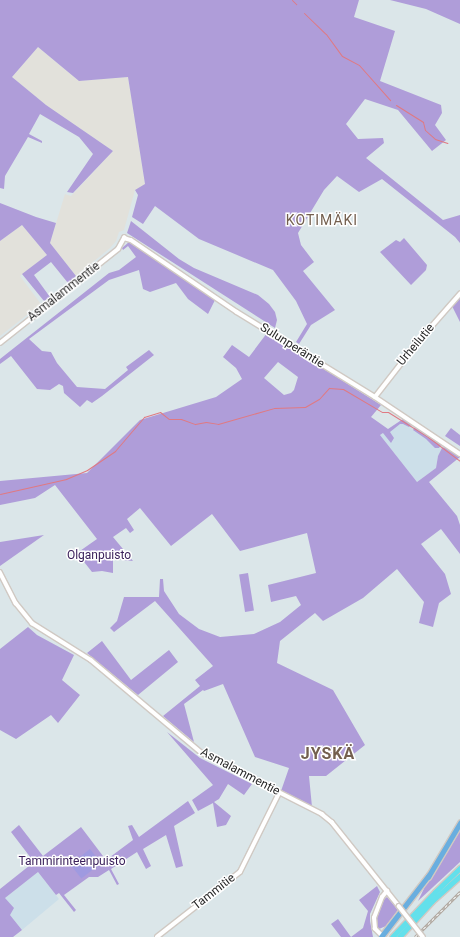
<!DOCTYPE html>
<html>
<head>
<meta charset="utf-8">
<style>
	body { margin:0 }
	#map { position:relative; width:460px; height:937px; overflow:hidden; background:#dbe6e9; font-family:Roboto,sans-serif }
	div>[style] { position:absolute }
	.industrial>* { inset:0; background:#e2e1db }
	.education>* { inset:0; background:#ccdfe9 }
	.green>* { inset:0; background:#af9dd9; transform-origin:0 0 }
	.pitch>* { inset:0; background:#9f9ae0; transform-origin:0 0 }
	.stream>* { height:1px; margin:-0.5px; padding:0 0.5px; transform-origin:0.5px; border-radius:0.5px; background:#e07982 }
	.roads { filter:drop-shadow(1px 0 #d0c9c3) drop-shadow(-1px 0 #d0c9c3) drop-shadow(0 1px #d0c9c3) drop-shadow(0 -1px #d0c9c3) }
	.minor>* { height:3.5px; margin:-1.75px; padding:0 1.75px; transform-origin:1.75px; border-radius:1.75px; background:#fff }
	.major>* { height:4.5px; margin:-2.25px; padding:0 2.25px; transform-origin:2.25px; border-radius:2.25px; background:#69aedf }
	.highway>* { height:5px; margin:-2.5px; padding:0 2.5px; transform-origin:2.5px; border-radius:2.5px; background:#63e0eb }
	.rail>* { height:2.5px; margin-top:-1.25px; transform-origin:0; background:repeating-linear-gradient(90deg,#fff 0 3px,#b0a79e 0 6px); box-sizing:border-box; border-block:1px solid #b0a79e }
	.bridges { filter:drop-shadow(1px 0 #d0c9c3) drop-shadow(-1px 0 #d0c9c3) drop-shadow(0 1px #d0c9c3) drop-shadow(0 -1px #d0c9c3) }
	.minor-bridge>* { height:3.5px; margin:-1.75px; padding:0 1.75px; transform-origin:1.75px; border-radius:1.75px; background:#fff }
	span { translate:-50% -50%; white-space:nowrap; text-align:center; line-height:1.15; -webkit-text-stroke:3px #fff; paint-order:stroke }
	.street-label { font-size:12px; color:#282828 }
	.park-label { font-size:12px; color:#3b215b }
	.quarter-label { font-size:14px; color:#735f4e; letter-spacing:1px }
	.district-label { font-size:16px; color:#735f4e; font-weight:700; letter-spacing:1px }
</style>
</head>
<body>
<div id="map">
	<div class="industrial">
		<i style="clip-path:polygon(38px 47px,79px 81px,128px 77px,145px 185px,135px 190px,124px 230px,119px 232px,116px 241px,110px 248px,76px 276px,50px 243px,65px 194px,71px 196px,113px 151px,46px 105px,12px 77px)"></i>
		<i style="clip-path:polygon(22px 225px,47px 255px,20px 276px,41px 304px,0 336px,0 241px)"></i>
	</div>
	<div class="education">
		<i style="clip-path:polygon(403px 419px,445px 447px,438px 456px,436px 468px,417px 482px,380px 435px)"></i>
		<i style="clip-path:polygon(38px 872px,59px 899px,22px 930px,10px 915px,5px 898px)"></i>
	</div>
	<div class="green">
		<i style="clip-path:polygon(0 0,359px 0,354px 17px,395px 31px,380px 81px,441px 105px,442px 113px,435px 125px,446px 140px,432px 151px,398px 110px,365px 99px,346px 124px,358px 139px,383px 138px,384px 143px,366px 158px,443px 220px,460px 215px,460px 243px,455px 237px,382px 179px,359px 192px,337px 176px,324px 190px,298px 233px,301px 245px,314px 262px,303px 271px,335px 310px,311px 325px,299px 344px,296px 342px,307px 324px,296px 301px,273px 270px,199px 239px,155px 206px,143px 224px,132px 217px,138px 195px,135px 190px,145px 184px,128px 77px,79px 81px,38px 47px,12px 77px,46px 105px,113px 151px,73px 193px,67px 192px,93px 154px,79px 137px,40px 114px,29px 134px,42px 141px,42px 143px,28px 137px,5px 176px,4px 189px,0 188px)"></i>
		<i style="clip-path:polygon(390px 0,460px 0,460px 24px,426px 9px)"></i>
		<i style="clip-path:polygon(0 203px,36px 217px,56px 223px,50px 243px,76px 276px,68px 283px,51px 262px,34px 275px,50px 297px,44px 301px,22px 274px,47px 255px,22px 225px,0 241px)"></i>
		<i style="clip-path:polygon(131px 221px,179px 259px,194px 268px,258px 295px,269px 304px,275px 312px,277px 320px,275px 328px,127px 233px)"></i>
		<i style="clip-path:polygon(404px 238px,427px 265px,426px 270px,411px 285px,380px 252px,396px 240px,400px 242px)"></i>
		<i style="clip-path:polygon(129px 242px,215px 300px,208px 314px,188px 299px,176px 283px,150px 292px,143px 289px,139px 270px,109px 280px,29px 339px,42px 351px,51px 352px,57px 363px,77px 387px,105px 389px,128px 370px,126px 367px,149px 350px,154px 355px,102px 396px,92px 403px,87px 400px,80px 407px,64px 393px,63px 386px,59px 384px,50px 390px,37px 389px,11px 356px,0 364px,0 359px,109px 273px,119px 270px,136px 257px,128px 246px,123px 250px,122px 248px)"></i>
		<i style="clip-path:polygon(460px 295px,460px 322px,451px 304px)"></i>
		<i style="clip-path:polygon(evenodd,267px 333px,381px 405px,371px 417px,388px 429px,403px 419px,411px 425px,409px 427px,403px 424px,400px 424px,390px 432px,394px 438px,391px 443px,383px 433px,380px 435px,417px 482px,436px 468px,438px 456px,442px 448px,445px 447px,460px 457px,429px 482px,457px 516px,460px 525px,460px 554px,441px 529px,421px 544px,445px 574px,451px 594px,439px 603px,433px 627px,419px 623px,424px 602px,397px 569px,363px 598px,323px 621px,315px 613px,280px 641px,277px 663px,333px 690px,365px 745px,326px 776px,309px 776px,312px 807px,281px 791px,289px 768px,255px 757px,223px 684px,204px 691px,203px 690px,184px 704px,194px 742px,163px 716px,200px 686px,195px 680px,213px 666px,155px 601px,114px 632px,110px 628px,117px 621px,124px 597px,159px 597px,160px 579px,163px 579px,164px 591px,179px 614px,199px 629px,220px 637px,254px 634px,280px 622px,301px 605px,296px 596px,271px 602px,268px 585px,316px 573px,307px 533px,240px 551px,212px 514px,171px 546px,140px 508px,127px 519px,134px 530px,130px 533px,126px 528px,113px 537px,133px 561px,113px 559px,113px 573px,102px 571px,92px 572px,77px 553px,97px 539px,55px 485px,35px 498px,0 505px,0 481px,87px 473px,140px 420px,216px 397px,242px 379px,236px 368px,223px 357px,232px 345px,249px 357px,267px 333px,278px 362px,298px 377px,294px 390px,291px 393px,284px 395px,264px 378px,278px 362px)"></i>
		<i style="clip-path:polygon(415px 427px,439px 443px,441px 445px,439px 448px,435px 448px,426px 439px,413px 430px)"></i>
		<i style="clip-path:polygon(451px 428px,460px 435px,460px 446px,445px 436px)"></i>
		<i style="clip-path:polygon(44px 535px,0 566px,0 542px)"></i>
		<i style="left:248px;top:573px;width:38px;height:9px;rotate:81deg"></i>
		<i style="clip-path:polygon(28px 627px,37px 635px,74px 655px,62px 680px,80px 695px,58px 723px,51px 715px,16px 739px,0 730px,0 649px)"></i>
		<i style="clip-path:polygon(102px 641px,131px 680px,169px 650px,178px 662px,138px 695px,87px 653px)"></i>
		<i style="clip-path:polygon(167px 732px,200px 758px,252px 784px,244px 795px,228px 784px,219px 799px,214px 802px,231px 816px,226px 825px,217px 827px,213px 803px,198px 811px,192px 800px,213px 785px)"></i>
		<i style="clip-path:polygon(188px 801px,195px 813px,174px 826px,183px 866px,176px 868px,166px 835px,143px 849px,151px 866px,146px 869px,137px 852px,111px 869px,119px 884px,117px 885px,109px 870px,98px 877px,89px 877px,64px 895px,76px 910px,74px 912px,59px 893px,56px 895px,38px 872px,5px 898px,14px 908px,10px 915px,22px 930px,13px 937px,0 937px,0 889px,34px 862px,11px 832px,19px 825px,43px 856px,81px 827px,106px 860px,133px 840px,128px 826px,132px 825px,139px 837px)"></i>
		<i style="clip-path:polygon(460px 827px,460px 862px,418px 901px,429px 878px)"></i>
		<i style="clip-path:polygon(377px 886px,380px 892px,370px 914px,370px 921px,373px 937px,341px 937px,331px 924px,338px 919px,351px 937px,363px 928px,368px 911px,359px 900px)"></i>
		<i style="clip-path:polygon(387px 897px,398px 910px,386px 926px,379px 929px,376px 926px,376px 918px,382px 901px)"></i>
	</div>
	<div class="pitch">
		<i style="left:90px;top:849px;width:18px;height:25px;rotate:52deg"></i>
	</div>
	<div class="stream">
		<i style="left:292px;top:0;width:6px;rotate:45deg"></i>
		<i style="left:304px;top:13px;width:30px;rotate:44deg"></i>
		<i style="left:326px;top:34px;width:27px;rotate:54deg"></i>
		<i style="left:342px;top:56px;width:19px;rotate:28deg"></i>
		<i style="left:359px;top:65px;width:47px;rotate:48.5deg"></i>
		<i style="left:396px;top:105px;width:32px;rotate:32deg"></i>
		<i style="left:423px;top:122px;width:8px;rotate:76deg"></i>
		<i style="left:425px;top:130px;width:13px;rotate:42deg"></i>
		<i style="left:435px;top:139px;width:13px;rotate:18deg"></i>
		<i style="left:0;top:494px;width:68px;rotate:-12.8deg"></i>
		<i style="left:66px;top:479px;width:23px;rotate:-23deg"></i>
		<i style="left:87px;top:470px;width:34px;rotate:-34deg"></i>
		<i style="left:115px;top:451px;width:45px;rotate:-49.5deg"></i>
		<i style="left:144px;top:417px;width:17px;rotate:-17deg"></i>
		<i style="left:160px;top:412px;width:11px;rotate:38deg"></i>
		<i style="left:169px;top:419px;width:12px"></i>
		<i style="left:181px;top:419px;width:15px;rotate:20deg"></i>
		<i style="left:195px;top:424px;width:11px;rotate:-10deg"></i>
		<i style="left:206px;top:422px;width:12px;rotate:9deg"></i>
		<i style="left:218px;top:424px;width:58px;rotate:-15.9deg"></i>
		<i style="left:274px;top:408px;width:31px;rotate:-2deg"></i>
		<i style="left:305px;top:407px;width:16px;rotate:-30deg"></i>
		<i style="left:319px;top:399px;width:15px;rotate:-48deg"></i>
		<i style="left:329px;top:388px;width:14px;rotate:4deg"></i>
		<i style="left:343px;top:389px;width:45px;rotate:30.5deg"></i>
		<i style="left:382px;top:412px;width:6px"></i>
		<i style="left:388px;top:412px;width:47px;rotate:32deg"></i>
		<i style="left:428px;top:437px;width:40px;rotate:37deg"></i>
	</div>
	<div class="roads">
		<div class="minor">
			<i style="left:0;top:343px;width:151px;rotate:-38.5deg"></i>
			<i style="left:118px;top:249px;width:13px;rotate:-61deg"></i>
			<i style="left:124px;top:238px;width:7px;rotate:16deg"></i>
			<i style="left:131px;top:240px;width:128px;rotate:34.2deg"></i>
			<i style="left:237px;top:312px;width:162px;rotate:31.6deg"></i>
			<i style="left:375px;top:397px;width:102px;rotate:33.8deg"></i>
			<i style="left:375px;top:397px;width:70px;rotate:-52deg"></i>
			<i style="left:418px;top:342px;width:64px;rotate:-48.8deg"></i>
			<i style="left:0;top:572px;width:35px;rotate:63deg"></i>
			<i style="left:16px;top:603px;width:26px;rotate:51deg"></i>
			<i style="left:32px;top:623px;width:70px;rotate:32.1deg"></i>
			<i style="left:91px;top:660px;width:145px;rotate:40deg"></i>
			<i style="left:202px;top:753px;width:135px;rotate:26.9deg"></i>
			<i style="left:322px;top:814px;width:13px;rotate:39deg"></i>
			<i style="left:332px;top:822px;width:107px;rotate:51.4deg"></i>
			<i style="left:382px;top:936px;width:10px;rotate:-135deg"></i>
			<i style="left:375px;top:929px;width:11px;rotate:-95deg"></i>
			<i style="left:374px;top:918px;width:22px;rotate:-69deg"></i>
			<i style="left:382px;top:897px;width:8px;rotate:-50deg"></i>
			<i style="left:157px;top:937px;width:105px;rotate:-38.1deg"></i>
			<i style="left:240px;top:872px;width:88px;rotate:-63.7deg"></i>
		</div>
		<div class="major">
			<i style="left:428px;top:877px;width:63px;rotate:-59.3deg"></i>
			<i style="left:381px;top:937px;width:78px;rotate:-52.3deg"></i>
		</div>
		<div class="highway">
			<i style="left:392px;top:937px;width:62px;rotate:-46.3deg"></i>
			<i style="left:435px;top:892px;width:35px;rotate:-44deg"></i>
			<i style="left:399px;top:937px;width:49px;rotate:-47.5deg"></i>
			<i style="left:432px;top:901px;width:38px;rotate:-42deg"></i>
		</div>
	</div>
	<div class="rail">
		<i style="left:415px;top:937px;width:64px;rotate:-45deg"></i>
	</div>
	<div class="bridges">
		<div class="minor-bridge">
			<i style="left:399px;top:906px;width:39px;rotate:52deg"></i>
		</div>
	</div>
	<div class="street-label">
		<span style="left:64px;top:292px;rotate:-38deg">Asmalammentie</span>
		<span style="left:416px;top:345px;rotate:-50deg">Urheilutie</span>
		<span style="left:292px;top:346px;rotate:32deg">Sulunperäntie</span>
		<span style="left:240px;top:772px;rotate:28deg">Asmalammentie</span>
		<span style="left:214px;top:892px;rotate:-38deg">Tammitie</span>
	</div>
	<div class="park-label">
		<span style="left:99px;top:556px">Olganpuisto</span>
		<span style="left:72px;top:862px">Tammirinteenpuisto</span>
	</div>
	<div class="quarter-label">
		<span style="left:322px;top:220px">KOTIMÄKI</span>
	</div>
	<div class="district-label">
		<span style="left:328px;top:754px">JYSKÄ</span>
	</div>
</div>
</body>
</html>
